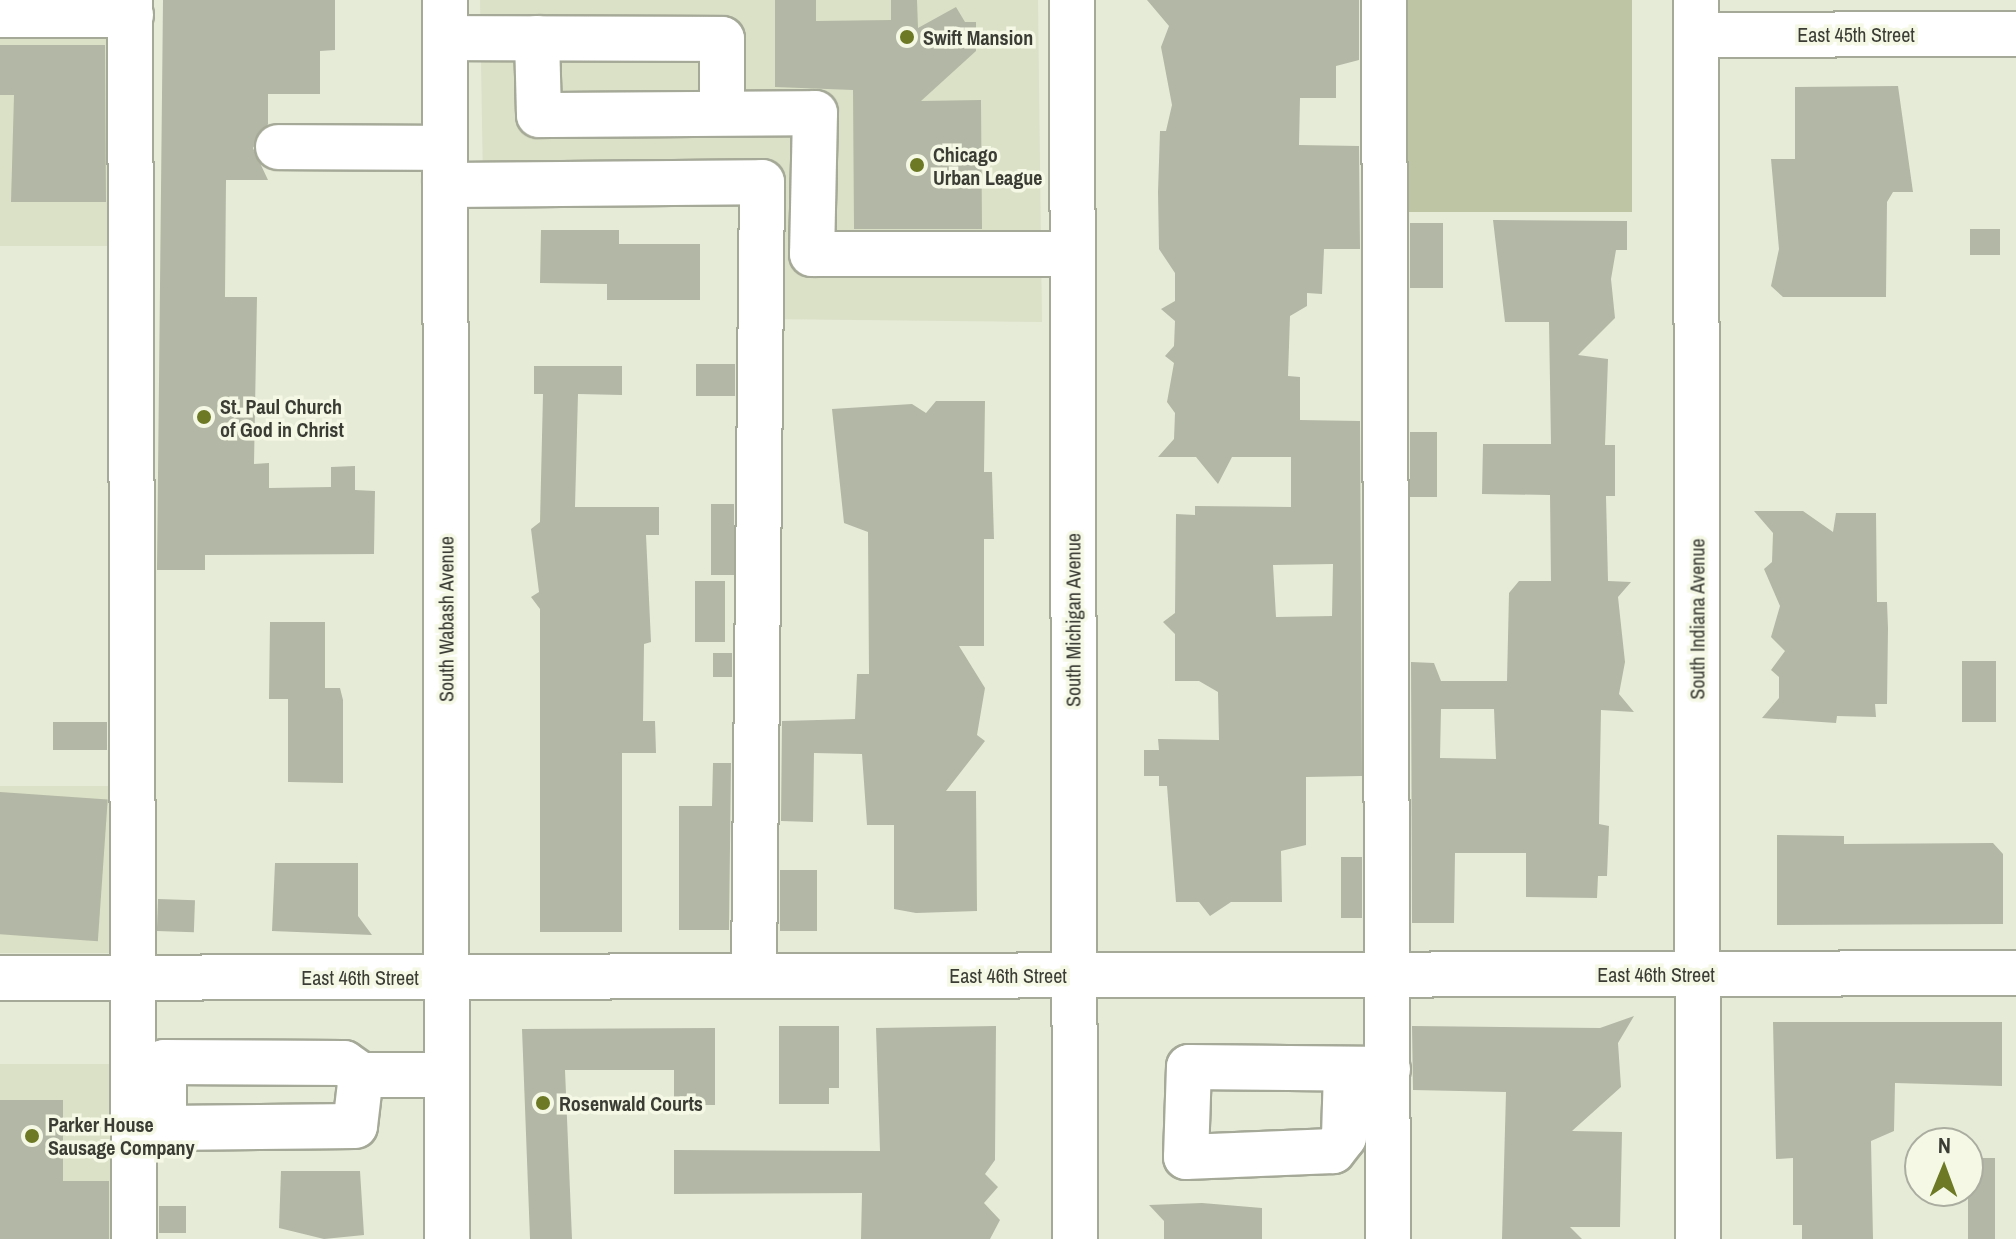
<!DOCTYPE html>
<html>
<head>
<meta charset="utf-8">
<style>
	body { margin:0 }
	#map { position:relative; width:2016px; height:1239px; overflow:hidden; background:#e6ebd8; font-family:"Archivo Narrow",sans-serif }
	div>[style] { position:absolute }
	.built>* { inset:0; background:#dbe1c7; transform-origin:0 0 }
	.green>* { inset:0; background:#bec5a4; transform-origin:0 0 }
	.building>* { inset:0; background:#b3b7a5; transform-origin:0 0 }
	.roads { filter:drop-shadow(2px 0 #a5a997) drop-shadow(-2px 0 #a5a997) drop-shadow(0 2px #a5a997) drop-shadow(0 -2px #a5a997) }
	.minor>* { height:44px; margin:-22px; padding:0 22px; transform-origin:22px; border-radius:22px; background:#fff }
	.dots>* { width:22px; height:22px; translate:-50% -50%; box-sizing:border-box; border:4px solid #f4f8e5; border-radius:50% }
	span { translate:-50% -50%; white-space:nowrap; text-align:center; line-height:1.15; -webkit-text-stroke:7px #f4f8e5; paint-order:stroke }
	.street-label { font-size:20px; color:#3b3d35 }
	.poi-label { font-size:20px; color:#3b3d35; font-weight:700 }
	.left { translate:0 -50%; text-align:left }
	.north { position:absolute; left:1904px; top:1127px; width:80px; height:80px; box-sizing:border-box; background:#f4f8e5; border:2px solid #aaad9f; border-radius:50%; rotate:1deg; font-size:22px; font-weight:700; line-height:32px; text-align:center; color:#3b3d35 }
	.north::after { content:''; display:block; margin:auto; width:28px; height:36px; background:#6d7924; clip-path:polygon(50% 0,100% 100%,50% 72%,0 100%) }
</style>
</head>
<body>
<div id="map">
	<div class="built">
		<i style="left:0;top:0;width:130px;height:246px"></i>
		<i style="clip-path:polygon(480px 0,1038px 0,1042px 322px,761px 319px,762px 183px,483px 185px)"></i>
		<i style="left:0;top:786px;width:133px;height:167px"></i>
		<i style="left:134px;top:1064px;width:175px;height:134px;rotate:90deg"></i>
	</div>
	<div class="green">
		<i style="left:1401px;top:0;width:231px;height:212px"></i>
	</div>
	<div class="building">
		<i style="clip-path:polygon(163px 0,335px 0,335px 50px,320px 51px,320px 94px,268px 94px,268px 124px,253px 148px,268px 180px,226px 180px,225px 297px,257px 297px,254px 464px,269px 463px,269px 488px,331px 487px,331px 467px,355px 466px,355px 490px,375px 491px,374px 554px,205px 555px,205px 570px,157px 570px)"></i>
		<i style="clip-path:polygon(775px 0,816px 0,816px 21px,891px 20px,891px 0,917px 0,918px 28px,956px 7px,965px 22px,976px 22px,976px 51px,921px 101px,981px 100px,982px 229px,854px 229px,853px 90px,775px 87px)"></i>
		<i style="clip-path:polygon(evenodd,1147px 0,1359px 0,1359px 60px,1336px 66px,1336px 98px,1300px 98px,1299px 145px,1359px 146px,1360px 249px,1324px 249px,1322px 294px,1307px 293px,1307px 306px,1290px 316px,1288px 376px,1300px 377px,1300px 420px,1360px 421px,1362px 776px,1306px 777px,1306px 845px,1281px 851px,1282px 902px,1231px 902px,1210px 916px,1199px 902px,1176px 902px,1167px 786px,1159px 786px,1159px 776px,1144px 776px,1144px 750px,1159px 750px,1158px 739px,1219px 740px,1218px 692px,1199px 681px,1175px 681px,1175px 634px,1163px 622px,1175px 613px,1176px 514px,1195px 515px,1195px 506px,1291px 507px,1291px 457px,1232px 457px,1218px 484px,1196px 457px,1158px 457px,1174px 439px,1175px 413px,1167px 402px,1174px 363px,1165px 356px,1174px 346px,1175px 321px,1161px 309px,1175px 301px,1175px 273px,1159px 249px,1158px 192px,1160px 131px,1166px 131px,1172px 105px,1161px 47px,1169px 26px,1147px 0,1333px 564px,1332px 616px,1276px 617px,1273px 565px,1333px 564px)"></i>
		<i style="clip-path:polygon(0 45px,105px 45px,106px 202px,11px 202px,14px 95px,0 95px)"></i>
		<i style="clip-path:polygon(1898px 86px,1913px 192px,1893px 192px,1887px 202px,1886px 297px,1783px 297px,1771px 286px,1779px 249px,1771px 159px,1795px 159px,1795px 87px)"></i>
		<i style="clip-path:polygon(evenodd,1493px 220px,1627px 221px,1627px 250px,1616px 250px,1611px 279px,1615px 318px,1578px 355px,1608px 359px,1605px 445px,1615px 445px,1615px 496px,1606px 496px,1608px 581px,1631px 582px,1618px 597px,1625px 662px,1619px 694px,1634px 712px,1601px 710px,1599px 824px,1609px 826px,1607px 876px,1598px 876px,1597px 898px,1526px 897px,1526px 853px,1455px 853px,1454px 923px,1412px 923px,1411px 662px,1434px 663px,1441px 681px,1507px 681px,1509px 593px,1519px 581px,1551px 581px,1550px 495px,1482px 494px,1483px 444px,1551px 444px,1549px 322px,1505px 322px,1493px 220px,1441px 709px,1494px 709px,1496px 759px,1440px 758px,1441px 709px)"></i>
		<i style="left:1410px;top:223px;width:33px;height:65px"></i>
		<i style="left:2000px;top:229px;width:26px;height:30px;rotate:90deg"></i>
		<i style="clip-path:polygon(541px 230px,619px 230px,619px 244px,700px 244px,700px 300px,607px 300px,607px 284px,540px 283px)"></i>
		<i style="left:696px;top:364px;width:39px;height:32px"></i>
		<i style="clip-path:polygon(534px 366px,622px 366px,622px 395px,578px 394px,575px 507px,659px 507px,659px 535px,646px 535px,651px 642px,644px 644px,643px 721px,655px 721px,656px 753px,622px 753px,622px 932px,540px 932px,540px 609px,531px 597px,539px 592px,531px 529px,540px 522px,543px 394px,534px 394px)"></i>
		<i style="clip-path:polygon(936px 401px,985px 401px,984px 472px,992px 472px,994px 539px,984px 539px,984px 646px,959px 646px,985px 688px,977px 735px,985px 741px,946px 791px,976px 791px,977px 911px,916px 913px,894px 909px,894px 825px,867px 825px,862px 754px,814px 753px,813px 822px,781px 821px,782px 721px,855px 719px,857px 674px,869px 674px,868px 532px,844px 523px,832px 409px,912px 404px,926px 413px)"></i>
		<i style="left:1410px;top:432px;width:27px;height:65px"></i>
		<i style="left:711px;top:504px;width:23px;height:71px"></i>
		<i style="clip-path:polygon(1754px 511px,1803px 511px,1833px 532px,1836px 513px,1876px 513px,1877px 602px,1887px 602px,1888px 628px,1887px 704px,1875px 704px,1876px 717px,1837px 716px,1836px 723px,1762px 718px,1779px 698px,1779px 677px,1771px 670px,1785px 651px,1771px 637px,1780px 606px,1764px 569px,1772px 562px,1773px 533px)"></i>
		<i style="left:695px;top:581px;width:30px;height:61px"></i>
		<i style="clip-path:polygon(270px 622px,325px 622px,325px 688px,340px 688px,343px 700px,343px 783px,288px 782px,288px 699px,269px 699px)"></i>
		<i style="left:713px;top:653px;width:19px;height:24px"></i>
		<i style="left:1962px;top:661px;width:34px;height:61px"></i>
		<i style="left:53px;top:722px;width:54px;height:28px"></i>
		<i style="clip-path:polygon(713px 763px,731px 763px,729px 930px,679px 930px,679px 806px,712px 806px)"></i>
		<i style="left:0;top:792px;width:108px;height:142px;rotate:4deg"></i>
		<i style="clip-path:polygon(1777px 835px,1844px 836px,1844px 844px,1993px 843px,2003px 854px,2003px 924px,1777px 925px)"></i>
		<i style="left:1341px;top:857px;width:21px;height:61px"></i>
		<i style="clip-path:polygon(275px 863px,358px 863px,358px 916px,372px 935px,272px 931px)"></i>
		<i style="left:780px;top:870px;width:37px;height:61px"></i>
		<i style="left:158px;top:899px;width:37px;height:32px;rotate:2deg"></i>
		<i style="clip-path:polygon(1634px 1016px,1618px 1043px,1621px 1087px,1572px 1131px,1622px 1132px,1620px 1227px,1570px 1227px,1582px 1239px,1502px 1239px,1506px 1092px,1413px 1090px,1412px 1026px,1600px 1028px)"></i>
		<i style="clip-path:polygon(1773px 1022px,2002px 1022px,2002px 1086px,1895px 1083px,1894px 1131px,1871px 1141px,1873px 1239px,1802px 1239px,1802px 1225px,1793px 1225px,1793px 1158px,1776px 1159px)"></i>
		<i style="clip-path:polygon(779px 1026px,839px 1026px,839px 1088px,829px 1088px,829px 1104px,779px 1104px)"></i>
		<i style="clip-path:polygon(996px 1026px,995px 1160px,985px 1174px,998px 1187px,984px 1203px,1000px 1220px,990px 1239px,861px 1239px,862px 1193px,674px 1194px,674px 1150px,880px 1151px,876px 1028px)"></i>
		<i style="clip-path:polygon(715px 1028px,715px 1105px,674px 1105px,674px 1070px,565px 1070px,572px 1239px,530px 1239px,522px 1029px)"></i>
		<i style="clip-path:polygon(0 1100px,63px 1100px,63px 1181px,109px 1181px,109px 1239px,0 1239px)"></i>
		<i style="left:1968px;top:1158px;width:27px;height:81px"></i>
		<i style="clip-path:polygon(281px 1171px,360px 1171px,364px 1235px,324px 1239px,279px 1228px)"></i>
		<i style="clip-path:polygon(1202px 1203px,1262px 1208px,1262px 1239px,1164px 1239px,1164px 1221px,1149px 1205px)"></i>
		<i style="left:159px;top:1206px;width:27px;height:27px"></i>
	</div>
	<div class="roads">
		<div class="minor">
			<i style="left:130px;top:0;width:1239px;rotate:89.82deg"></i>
			<i style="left:445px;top:0;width:1239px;rotate:89.91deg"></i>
			<i style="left:1072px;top:0;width:1239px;rotate:89.86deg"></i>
			<i style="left:1384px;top:0;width:1239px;rotate:89.82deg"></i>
			<i style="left:1696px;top:0;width:1239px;rotate:89.91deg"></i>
			<i style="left:0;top:15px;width:131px"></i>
			<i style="left:1696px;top:35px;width:320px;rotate:-0.2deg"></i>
			<i style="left:445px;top:38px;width:277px;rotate:0.2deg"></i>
			<i style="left:722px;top:39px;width:74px;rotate:90deg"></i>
			<i style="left:537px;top:38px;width:77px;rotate:88.5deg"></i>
			<i style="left:539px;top:115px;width:276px;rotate:-0.4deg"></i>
			<i style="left:815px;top:113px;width:141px;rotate:91.2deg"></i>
			<i style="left:812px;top:254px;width:261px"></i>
			<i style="left:278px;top:147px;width:167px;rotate:0.3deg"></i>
			<i style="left:445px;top:185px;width:317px;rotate:-0.5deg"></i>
			<i style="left:762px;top:182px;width:794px;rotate:90.58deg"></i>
			<i style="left:0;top:978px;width:2016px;rotate:-0.14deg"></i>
			<i style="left:1346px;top:1070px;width:67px;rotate:91.7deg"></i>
			<i style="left:1344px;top:1137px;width:18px;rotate:128deg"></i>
			<i style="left:1333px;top:1151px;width:147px;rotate:177.7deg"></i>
			<i style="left:1186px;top:1157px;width:90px;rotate:-88.1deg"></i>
			<i style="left:1189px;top:1067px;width:199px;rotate:0.6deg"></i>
			<i style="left:361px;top:1075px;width:51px;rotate:96.7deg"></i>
			<i style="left:355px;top:1126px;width:191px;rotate:179.4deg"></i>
			<i style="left:164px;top:1128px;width:66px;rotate:-90deg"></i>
			<i style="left:164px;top:1062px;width:180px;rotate:0.3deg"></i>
			<i style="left:344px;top:1063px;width:21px;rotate:35deg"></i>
			<i style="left:361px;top:1075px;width:86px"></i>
		</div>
	</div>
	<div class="dots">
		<i style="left:907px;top:37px;background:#6d7924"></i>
		<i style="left:917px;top:165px;background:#6d7924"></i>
		<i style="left:204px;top:417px;background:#6d7924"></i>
		<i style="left:543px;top:1103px;background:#6d7924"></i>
		<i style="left:32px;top:1136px;background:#6d7924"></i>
	</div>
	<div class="street-label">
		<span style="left:1856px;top:34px">East 45th Street</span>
		<span style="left:446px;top:619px;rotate:-90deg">South Wabash Avenue</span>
		<span style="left:1697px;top:619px;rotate:-90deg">South Indiana Avenue</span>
		<span style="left:1073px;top:620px;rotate:-90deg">South Michigan Avenue</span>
		<span style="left:1656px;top:974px">East 46th Street</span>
		<span style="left:1008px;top:975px">East 46th Street</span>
		<span style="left:360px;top:977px">East 46th Street</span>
	</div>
	<div class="poi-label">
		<span class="left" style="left:923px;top:37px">Swift Mansion</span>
		<span class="left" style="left:933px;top:166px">Chicago<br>Urban League</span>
		<span class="left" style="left:220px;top:418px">St. Paul Church<br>of God in Christ</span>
		<span class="left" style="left:559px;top:1103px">Rosenwald Courts</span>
		<span class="left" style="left:48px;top:1136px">Parker House<br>Sausage Company</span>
	</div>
	<div class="north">N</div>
</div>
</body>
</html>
